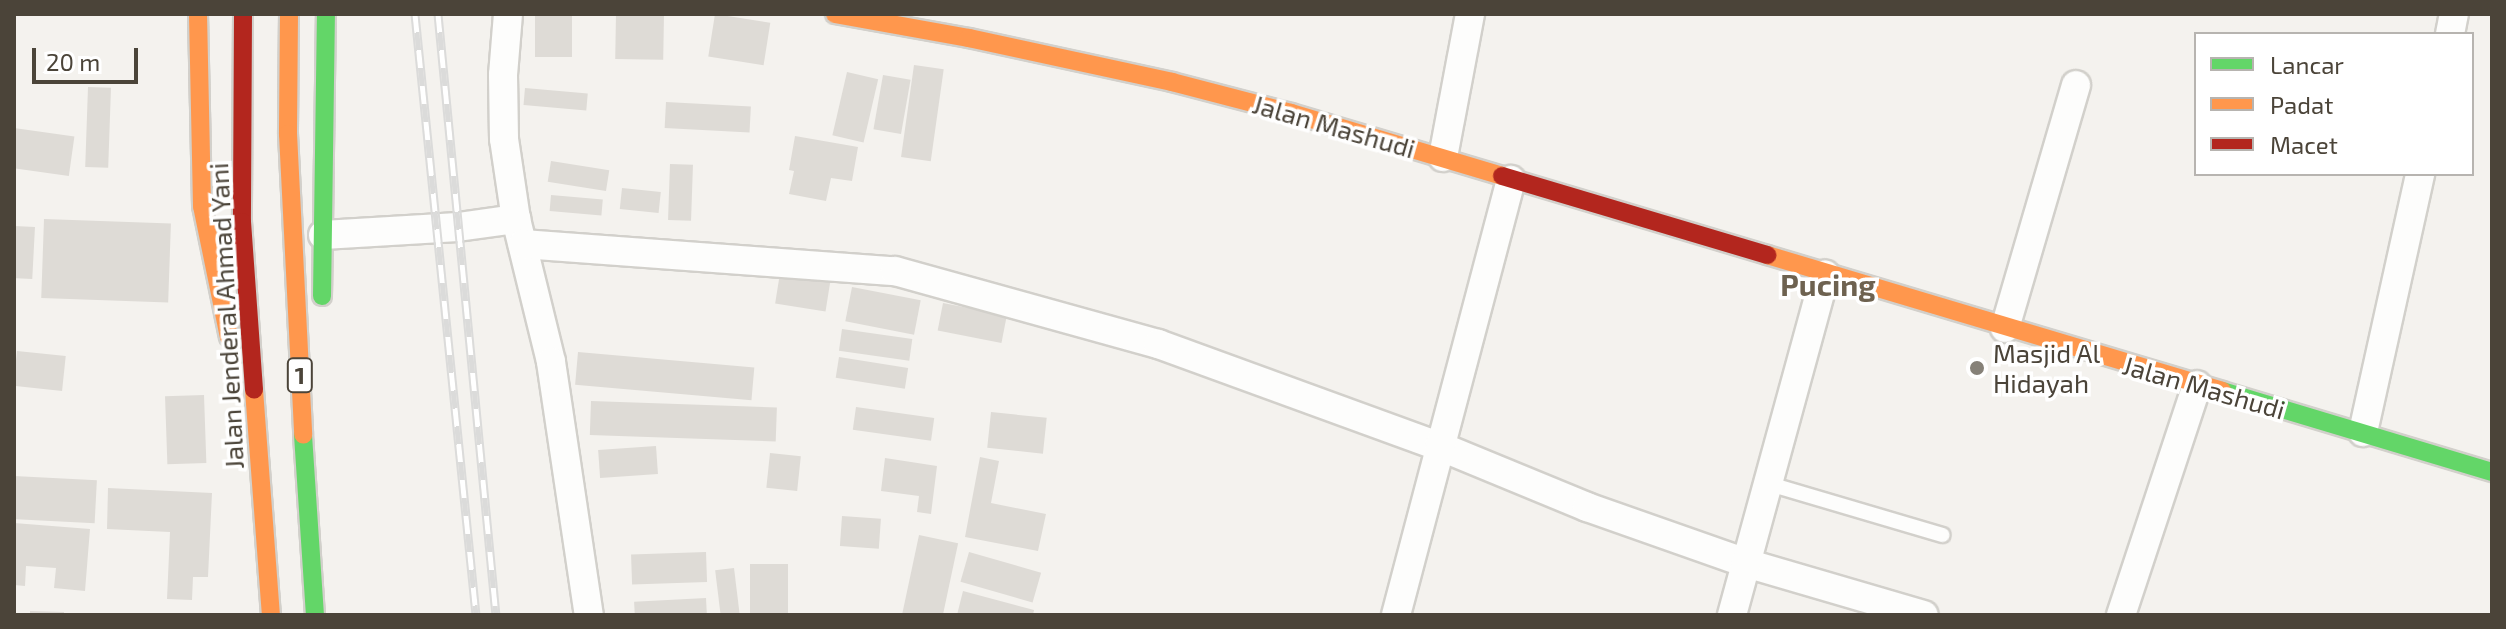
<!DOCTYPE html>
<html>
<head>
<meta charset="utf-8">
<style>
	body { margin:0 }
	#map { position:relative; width:2506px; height:629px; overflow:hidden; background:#f4f2ee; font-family:"Exo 2",sans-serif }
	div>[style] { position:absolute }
	.building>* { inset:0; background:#dedbd6; transform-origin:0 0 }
	.roads { filter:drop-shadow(2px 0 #d2d0cb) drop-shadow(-2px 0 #d2d0cb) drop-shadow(0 2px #d2d0cb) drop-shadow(0 -2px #d2d0cb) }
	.lane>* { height:14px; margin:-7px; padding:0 7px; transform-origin:7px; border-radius:7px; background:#fdfdfc }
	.street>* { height:28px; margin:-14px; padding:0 14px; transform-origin:14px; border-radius:14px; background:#fdfdfc }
	.fast>* { height:18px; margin:-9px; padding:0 9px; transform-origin:9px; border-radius:9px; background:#63d668 }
	.slow>* { height:18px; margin:-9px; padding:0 9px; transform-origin:9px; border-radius:9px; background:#ff974d }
	.jam>* { height:18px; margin:-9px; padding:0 9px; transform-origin:9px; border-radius:9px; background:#b3261e }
	.rail>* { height:9px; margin-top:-4.5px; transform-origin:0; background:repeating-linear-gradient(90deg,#fff 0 18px,#dbdbda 0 36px); box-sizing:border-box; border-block:2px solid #dbdbda }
	.dots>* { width:22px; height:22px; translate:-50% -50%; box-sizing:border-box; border:4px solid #fff; border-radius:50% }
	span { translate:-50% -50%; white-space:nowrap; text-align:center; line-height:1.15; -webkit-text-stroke:7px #fff; paint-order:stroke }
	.shield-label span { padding:2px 6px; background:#fff; border:2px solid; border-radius:6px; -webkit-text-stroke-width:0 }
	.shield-label { font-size:24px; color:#4b4439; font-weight:700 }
	.street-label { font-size:26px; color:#4b4439 }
	.poi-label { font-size:26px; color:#4b4439 }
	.left { translate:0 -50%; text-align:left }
	.quarter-label { font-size:30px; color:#6e6250; font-weight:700 }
	.frame { position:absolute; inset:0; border:16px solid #4b4439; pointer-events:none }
	.legend { position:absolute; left:2194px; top:32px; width:280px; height:144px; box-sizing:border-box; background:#fff; border:2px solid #b7b4b0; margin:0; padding:10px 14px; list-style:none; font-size:24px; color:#4b4439 }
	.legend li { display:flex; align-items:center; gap:16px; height:40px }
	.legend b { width:40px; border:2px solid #b7b4b0 }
	.scale { position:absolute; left:32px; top:48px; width:106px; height:36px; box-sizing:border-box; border:4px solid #4b4439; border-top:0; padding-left:10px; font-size:24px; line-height:28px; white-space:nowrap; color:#4b4439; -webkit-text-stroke:6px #fff; paint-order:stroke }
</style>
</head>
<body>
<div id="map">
	<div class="building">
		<i style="left:535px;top:14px;width:37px;height:43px"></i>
		<i style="left:616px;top:14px;width:48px;height:45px;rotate:1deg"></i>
		<i style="left:715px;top:14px;width:56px;height:43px;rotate:9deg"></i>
		<i style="left:914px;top:65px;width:30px;height:93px;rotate:8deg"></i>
		<i style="left:847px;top:72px;width:32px;height:65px;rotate:13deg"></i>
		<i style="left:883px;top:75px;width:28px;height:55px;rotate:10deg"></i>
		<i style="left:88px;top:87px;width:23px;height:80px;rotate:2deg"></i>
		<i style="left:525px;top:88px;width:63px;height:17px;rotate:5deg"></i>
		<i style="left:666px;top:102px;width:85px;height:26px;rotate:3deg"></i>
		<i style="left:14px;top:128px;width:61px;height:40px;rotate:8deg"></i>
		<i style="clip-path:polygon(795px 136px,858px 147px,852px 181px,831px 178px,826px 201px,789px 194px,794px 171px,789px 170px)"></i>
		<i style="left:551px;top:161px;width:59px;height:21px;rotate:9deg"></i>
		<i style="left:670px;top:164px;width:23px;height:56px;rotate:2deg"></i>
		<i style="left:622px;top:188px;width:39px;height:21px;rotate:6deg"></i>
		<i style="left:551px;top:195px;width:52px;height:16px;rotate:5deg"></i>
		<i style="left:44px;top:219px;width:127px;height:79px;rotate:2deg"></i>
		<i style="left:14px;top:226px;width:21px;height:52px;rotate:3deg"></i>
		<i style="left:780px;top:273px;width:51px;height:31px;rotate:9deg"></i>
		<i style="left:852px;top:287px;width:70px;height:35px;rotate:11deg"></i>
		<i style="left:943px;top:303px;width:65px;height:28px;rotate:11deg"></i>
		<i style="left:842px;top:329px;width:71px;height:22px;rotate:8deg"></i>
		<i style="left:17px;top:351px;width:49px;height:35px;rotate:6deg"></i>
		<i style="left:578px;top:352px;width:177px;height:33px;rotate:5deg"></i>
		<i style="left:839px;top:357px;width:70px;height:21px;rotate:9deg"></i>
		<i style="left:204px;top:395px;width:68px;height:39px;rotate:88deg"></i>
		<i style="left:591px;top:401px;width:186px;height:34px;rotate:2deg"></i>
		<i style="left:856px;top:407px;width:79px;height:23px;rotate:8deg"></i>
		<i style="left:991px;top:412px;width:56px;height:36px;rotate:6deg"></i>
		<i style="left:656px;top:446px;width:28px;height:58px;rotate:86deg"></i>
		<i style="left:770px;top:453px;width:31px;height:35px;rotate:6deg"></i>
		<i style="clip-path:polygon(980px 457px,999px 461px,991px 503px,1046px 514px,1038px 551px,965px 537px)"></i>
		<i style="clip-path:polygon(885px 458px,937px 466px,931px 514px,917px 512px,919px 496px,881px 491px)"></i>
		<i style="left:14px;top:476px;width:83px;height:43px;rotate:3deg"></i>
		<i style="clip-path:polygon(108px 488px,212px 493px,208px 577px,193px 577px,192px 600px,167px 599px,170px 532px,107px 529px)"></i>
		<i style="left:842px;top:516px;width:39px;height:30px;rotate:4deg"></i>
		<i style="clip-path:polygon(14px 523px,90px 529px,85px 591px,54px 588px,56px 568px,26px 566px,25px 586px,14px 585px)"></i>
		<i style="left:919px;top:535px;width:40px;height:82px;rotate:12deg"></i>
		<i style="left:706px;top:552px;width:30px;height:75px;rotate:88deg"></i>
		<i style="left:969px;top:552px;width:75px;height:31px;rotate:16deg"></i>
		<i style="left:750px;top:564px;width:38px;height:51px"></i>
		<i style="left:734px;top:568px;width:47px;height:19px;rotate:83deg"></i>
		<i style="clip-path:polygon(963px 591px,1034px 610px,1033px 615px,957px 615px)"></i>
		<i style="left:706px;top:598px;width:17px;height:72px;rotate:87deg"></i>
		<i style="clip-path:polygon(30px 611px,64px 612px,64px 615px,30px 615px)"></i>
	</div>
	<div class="roads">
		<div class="lane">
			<i style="left:1766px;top:483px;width:184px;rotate:16.4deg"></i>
		</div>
		<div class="street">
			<i style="left:508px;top:14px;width:61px;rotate:94.7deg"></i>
			<i style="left:503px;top:75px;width:64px;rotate:89.1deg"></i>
			<i style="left:504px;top:139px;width:81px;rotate:81.5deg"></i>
			<i style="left:516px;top:219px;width:147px;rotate:76.2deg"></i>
			<i style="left:551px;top:362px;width:256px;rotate:81.5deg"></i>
			<i style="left:2450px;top:34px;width:20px;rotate:-79deg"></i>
			<i style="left:1443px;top:157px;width:146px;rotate:-79.3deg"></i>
			<i style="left:323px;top:235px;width:135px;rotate:-3.4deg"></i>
			<i style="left:458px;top:227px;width:59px;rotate:-7.9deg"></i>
			<i style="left:523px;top:244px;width:373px;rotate:4.2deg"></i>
			<i style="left:895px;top:271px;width:273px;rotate:15.5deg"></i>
			<i style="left:1158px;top:344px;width:299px;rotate:20deg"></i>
			<i style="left:1439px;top:446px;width:160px;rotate:22.4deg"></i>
			<i style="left:1587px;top:507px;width:169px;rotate:19.4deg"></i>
			<i style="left:1746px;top:563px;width:185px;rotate:16.3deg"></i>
			<i style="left:2005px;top:328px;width:253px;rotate:-73.7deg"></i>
			<i style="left:2363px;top:432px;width:264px;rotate:-77.5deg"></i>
			<i style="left:1396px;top:615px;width:450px;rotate:-75.2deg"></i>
			<i style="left:1732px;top:615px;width:353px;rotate:-74.7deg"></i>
			<i style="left:2121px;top:615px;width:242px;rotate:-71.7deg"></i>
		</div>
		<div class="fast">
			<i style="left:322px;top:296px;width:282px;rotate:-89.2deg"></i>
			<i style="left:2222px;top:391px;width:282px;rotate:16.7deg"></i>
			<i style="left:303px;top:435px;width:180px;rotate:86.2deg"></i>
		</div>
		<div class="slow">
			<i style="left:198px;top:14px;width:192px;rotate:88.8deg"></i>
			<i style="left:202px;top:206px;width:134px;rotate:78.4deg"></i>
			<i style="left:289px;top:14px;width:120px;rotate:90.5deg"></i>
			<i style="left:288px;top:134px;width:301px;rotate:87.1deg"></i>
			<i style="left:835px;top:14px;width:136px;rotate:10.2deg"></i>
			<i style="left:969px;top:38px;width:208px;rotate:12.2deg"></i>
			<i style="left:1172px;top:82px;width:123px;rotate:14.6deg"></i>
			<i style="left:1291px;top:113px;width:220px;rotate:16.6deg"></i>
			<i style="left:1767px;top:255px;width:475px;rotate:16.6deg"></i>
			<i style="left:254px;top:390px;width:226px;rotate:85.7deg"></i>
		</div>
		<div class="jam">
			<i style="left:243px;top:14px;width:208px;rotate:90.3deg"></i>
			<i style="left:242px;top:222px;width:168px;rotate:85.9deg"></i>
			<i style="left:1502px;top:176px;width:277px;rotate:16.6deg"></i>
		</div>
	</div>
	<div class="rail">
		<i style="left:415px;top:14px;width:604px;rotate:84.2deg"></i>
		<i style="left:438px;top:14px;width:604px;rotate:84.49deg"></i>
	</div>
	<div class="dots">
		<i style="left:1977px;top:368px;background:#868178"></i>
	</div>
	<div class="shield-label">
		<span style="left:300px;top:375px">1</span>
	</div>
	<div class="street-label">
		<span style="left:1334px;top:126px;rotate:16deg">Jalan Mashudi</span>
		<span style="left:226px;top:316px;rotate:-93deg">Jalan Jenderal Ahmad Yani</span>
		<span style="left:2204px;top:387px;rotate:16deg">Jalan Mashudi</span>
	</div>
	<div class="poi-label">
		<span class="left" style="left:1993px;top:368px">Masjid Al<br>Hidayah</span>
	</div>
	<div class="quarter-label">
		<span style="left:1828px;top:284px">Pucing</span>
	</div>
	<div class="frame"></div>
	<ul class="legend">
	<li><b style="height:10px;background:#63d668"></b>Lancar</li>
	<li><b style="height:10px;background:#ff974d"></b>Padat</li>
	<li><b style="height:10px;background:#b3261e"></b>Macet</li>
	</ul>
	<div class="scale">20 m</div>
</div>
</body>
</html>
